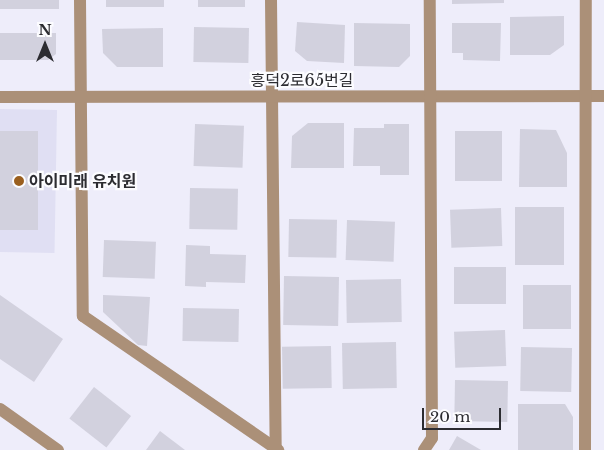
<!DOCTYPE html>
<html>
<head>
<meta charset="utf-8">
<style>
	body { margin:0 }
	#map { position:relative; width:604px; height:450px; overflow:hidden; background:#eeedfa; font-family:"Libre Baskerville","Noto Sans KR",serif }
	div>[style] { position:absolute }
	.built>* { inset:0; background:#e0dff3; transform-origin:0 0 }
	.building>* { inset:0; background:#d2d1de; transform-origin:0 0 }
	.minor>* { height:12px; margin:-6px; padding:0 6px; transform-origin:6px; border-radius:6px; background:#ab9078 }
	.dots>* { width:14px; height:14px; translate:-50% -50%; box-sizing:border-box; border:2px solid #fcfcff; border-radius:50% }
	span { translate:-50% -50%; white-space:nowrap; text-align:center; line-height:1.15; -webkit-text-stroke:4.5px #fcfcff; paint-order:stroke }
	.street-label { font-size:16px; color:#2c2c31 }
	.poi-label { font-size:16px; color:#2c2c31; font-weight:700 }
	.left { translate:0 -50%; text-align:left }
	.north { position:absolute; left:20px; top:20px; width:50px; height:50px; -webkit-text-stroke:4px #fcfcff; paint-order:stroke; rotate:0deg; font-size:14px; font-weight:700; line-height:20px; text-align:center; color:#2c2c31 }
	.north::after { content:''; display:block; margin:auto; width:18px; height:22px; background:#2c2c31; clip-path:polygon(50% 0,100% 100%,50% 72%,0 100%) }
	.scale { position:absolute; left:422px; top:408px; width:79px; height:22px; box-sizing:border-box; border:2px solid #2c2c31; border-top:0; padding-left:6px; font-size:15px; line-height:18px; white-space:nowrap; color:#2c2c31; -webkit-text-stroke:4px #fcfcff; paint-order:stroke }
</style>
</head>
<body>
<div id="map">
	<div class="built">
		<i style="left:0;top:109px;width:57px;height:143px;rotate:1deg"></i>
	</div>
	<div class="building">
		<i style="left:0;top:0;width:59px;height:9px"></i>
		<i style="left:106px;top:0;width:58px;height:7px"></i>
		<i style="left:198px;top:0;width:47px;height:7px"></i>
		<i style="clip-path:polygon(452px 0,504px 0,504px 3px,452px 4px)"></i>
		<i style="clip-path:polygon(564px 16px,564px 45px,550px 55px,510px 55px,510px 17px)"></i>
		<i style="clip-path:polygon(297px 22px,345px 25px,344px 63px,307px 61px,295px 51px)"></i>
		<i style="clip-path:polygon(354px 23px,410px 24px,410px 56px,399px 67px,354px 66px)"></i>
		<i style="clip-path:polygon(452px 23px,501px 23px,500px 61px,463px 60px,463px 53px,452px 53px)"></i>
		<i style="left:194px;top:27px;width:55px;height:35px;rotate:1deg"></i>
		<i style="clip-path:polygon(163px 28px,163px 67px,117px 67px,103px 53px,102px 29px)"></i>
		<i style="clip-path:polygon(0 33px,56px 33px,56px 54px,48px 60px,0 60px)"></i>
		<i style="clip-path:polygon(308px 123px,344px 123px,344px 168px,291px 168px,292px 136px)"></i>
		<i style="left:195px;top:124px;width:49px;height:42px;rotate:2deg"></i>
		<i style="clip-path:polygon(384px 124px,409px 124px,409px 175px,380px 175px,380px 166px,353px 166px,354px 128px,384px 128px)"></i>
		<i style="clip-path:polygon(520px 129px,556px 130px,567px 153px,567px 187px,519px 187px)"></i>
		<i style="left:0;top:131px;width:38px;height:99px"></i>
		<i style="left:455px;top:131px;width:47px;height:50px"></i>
		<i style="left:190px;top:188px;width:48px;height:41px;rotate:1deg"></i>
		<i style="left:515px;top:207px;width:49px;height:58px"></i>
		<i style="left:501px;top:208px;width:38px;height:51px;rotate:88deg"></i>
		<i style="left:289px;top:219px;width:48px;height:38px;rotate:1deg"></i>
		<i style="left:347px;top:220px;width:48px;height:40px;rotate:2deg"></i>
		<i style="left:104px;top:240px;width:52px;height:37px;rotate:2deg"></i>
		<i style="clip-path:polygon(186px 245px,210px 246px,210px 254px,246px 255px,245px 283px,206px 282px,206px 287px,185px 286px)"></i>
		<i style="left:454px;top:267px;width:52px;height:37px"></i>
		<i style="left:284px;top:276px;width:55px;height:49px;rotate:1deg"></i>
		<i style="left:401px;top:279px;width:43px;height:55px;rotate:89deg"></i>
		<i style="left:523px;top:285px;width:48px;height:44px"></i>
		<i style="clip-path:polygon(0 295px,63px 339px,34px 382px,0 359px)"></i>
		<i style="clip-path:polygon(103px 295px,150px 297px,147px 346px,138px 345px,103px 312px)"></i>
		<i style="left:183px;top:308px;width:56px;height:33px;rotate:1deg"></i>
		<i style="left:505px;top:330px;width:36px;height:51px;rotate:88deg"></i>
		<i style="left:396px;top:342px;width:46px;height:54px;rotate:89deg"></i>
		<i style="left:331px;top:346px;width:42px;height:49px;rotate:89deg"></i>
		<i style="left:521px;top:347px;width:51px;height:44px;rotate:1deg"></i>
		<i style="left:455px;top:380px;width:53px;height:41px;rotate:1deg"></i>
		<i style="left:94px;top:387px;width:47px;height:40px;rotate:38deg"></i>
		<i style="clip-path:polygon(518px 404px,565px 404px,573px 417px,573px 450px,518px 450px)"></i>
		<i style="clip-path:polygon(160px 431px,185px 450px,146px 450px)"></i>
		<i style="clip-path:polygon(457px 436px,481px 450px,449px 450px)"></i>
	</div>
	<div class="minor">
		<i style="left:80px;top:0;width:316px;rotate:89.5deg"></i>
		<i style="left:83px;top:316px;width:237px;rotate:34.5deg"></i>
		<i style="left:271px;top:0;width:450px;rotate:89.4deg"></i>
		<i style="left:0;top:97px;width:604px;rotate:-0.09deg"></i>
		<i style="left:0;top:409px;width:71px;rotate:35.3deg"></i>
		<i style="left:424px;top:450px;width:14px;rotate:-56deg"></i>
		<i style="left:432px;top:438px;width:438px;rotate:-90.3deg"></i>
		<i style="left:585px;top:450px;width:450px;rotate:-89.9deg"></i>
	</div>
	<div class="dots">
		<i style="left:19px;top:181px;background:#9a5f1f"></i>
	</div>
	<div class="street-label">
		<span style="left:302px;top:80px">흥덕2로65번길</span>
	</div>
	<div class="poi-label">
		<span class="left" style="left:29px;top:181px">아이미래 유치원</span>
	</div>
	<div class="north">N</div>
	<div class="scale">20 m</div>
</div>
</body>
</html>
